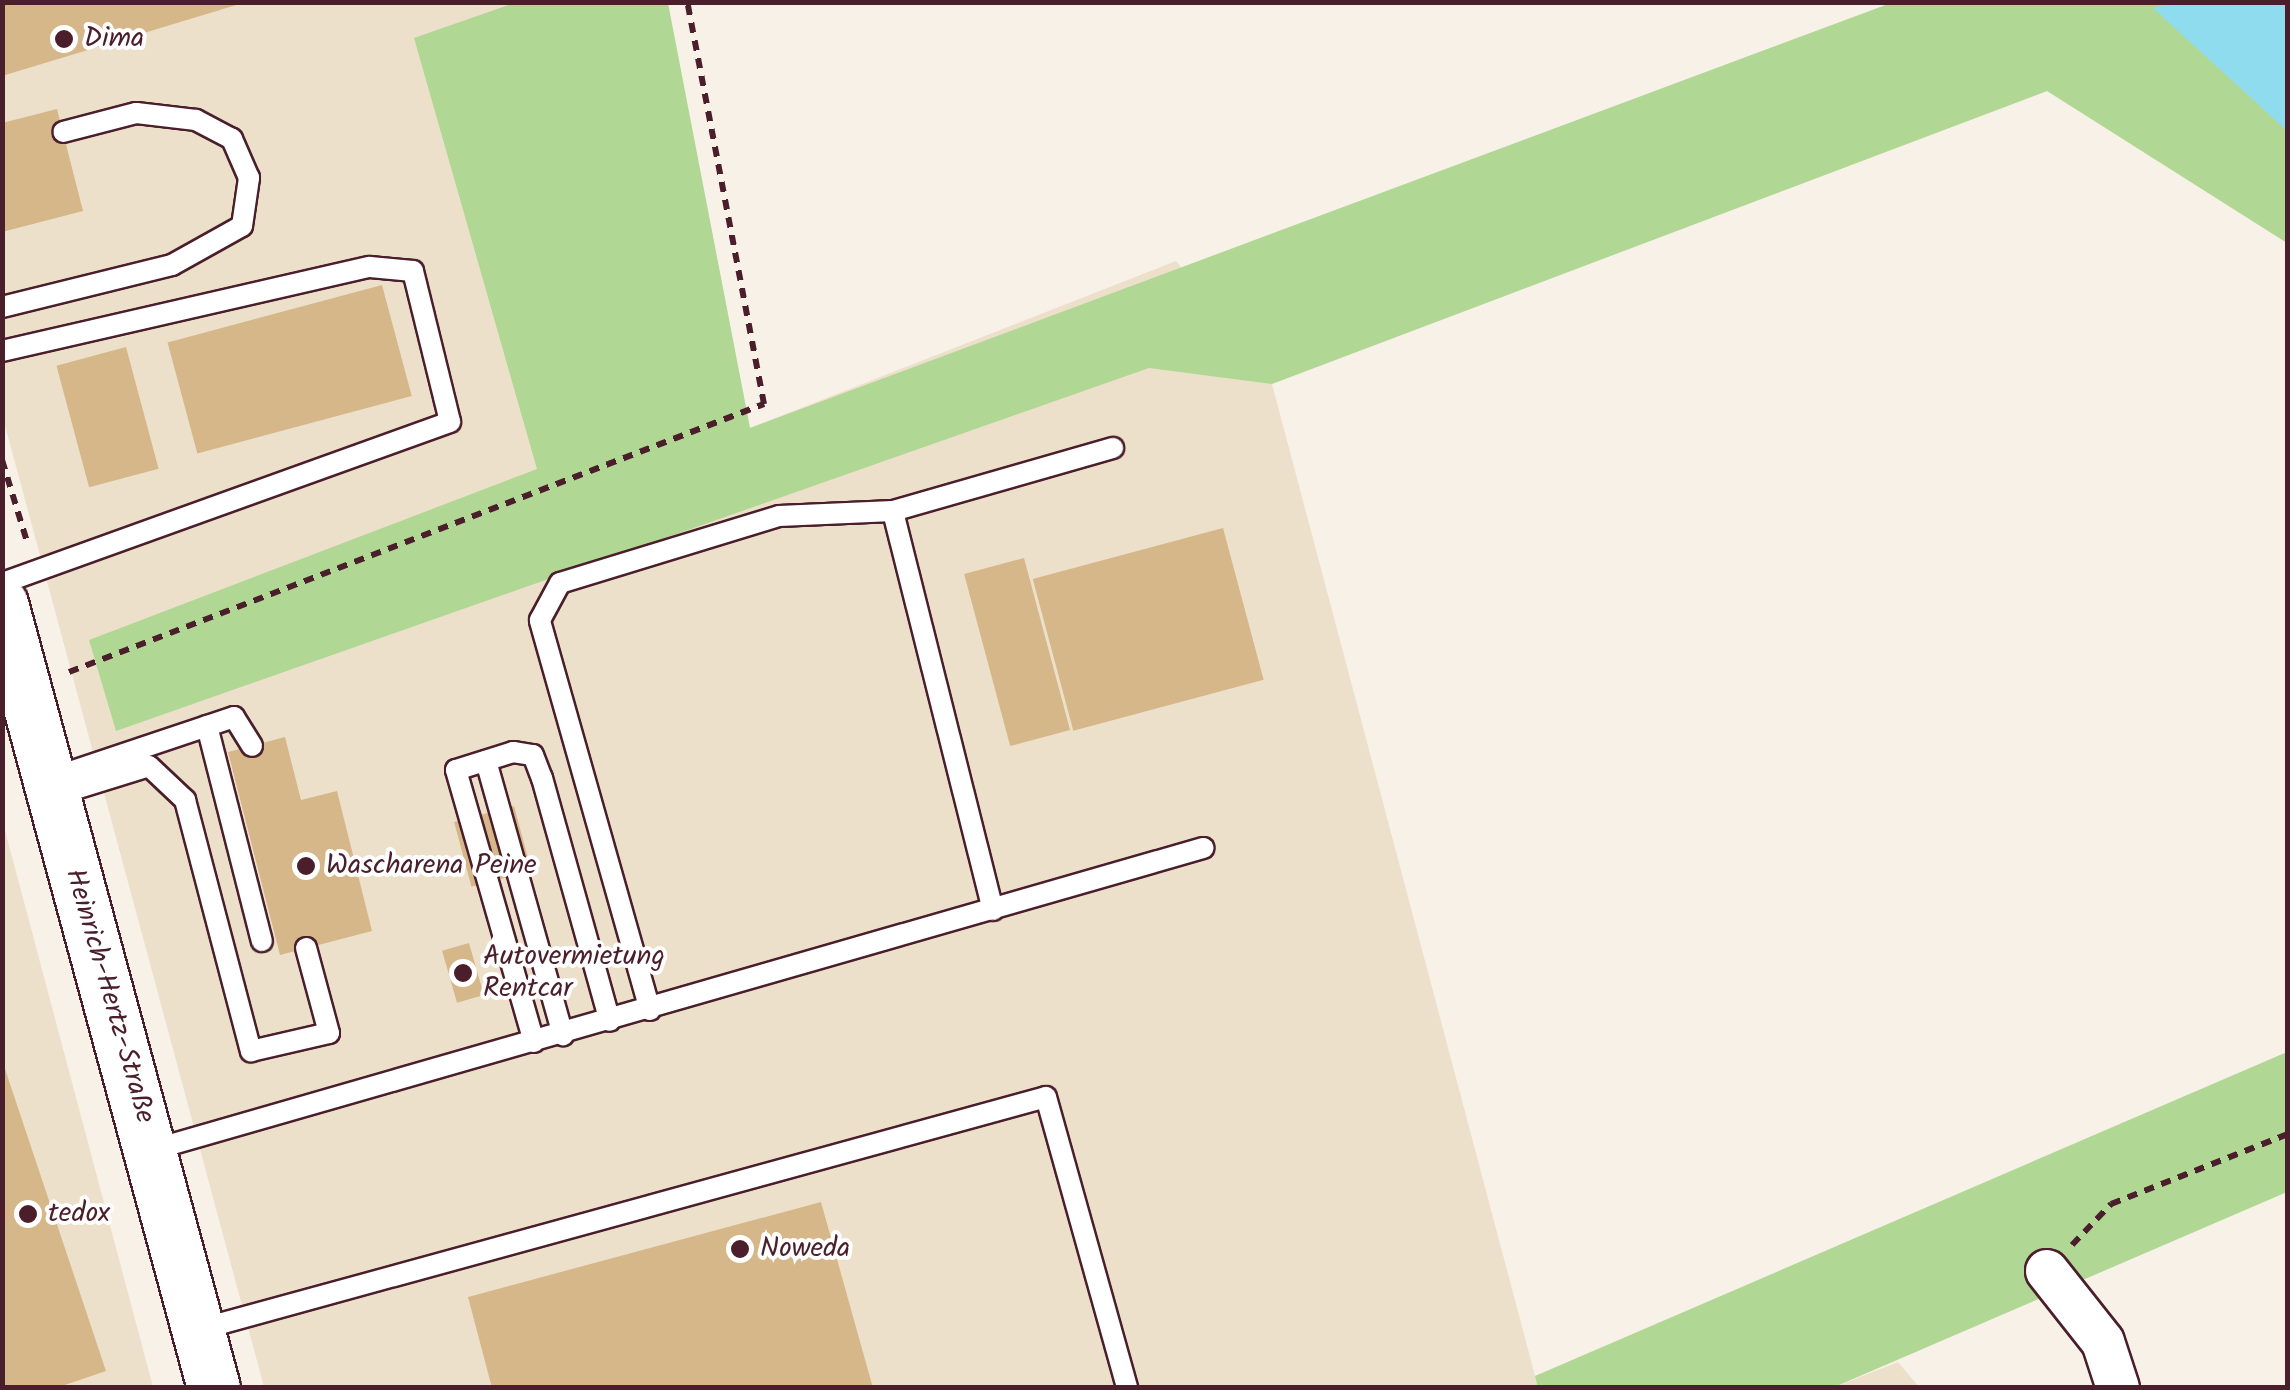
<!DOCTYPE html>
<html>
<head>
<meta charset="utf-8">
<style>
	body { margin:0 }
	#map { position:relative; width:2290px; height:1390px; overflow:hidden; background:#f7f1e7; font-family:Kalam,sans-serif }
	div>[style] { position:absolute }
	.built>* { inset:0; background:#ede0cb }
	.green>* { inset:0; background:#b0d794 }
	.water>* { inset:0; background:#8fdcef }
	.building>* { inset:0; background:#d5b789; transform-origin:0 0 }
	.path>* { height:6px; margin-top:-3px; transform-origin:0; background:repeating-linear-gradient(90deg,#4a1f2b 0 10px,transparent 0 18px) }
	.roads { filter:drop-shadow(2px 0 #4a1f2b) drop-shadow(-2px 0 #4a1f2b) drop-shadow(0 2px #4a1f2b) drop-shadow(0 -2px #4a1f2b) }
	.service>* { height:20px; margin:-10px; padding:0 10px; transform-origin:10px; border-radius:10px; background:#fff }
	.minor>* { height:42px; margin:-21px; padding:0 21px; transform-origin:21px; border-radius:21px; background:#fff }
	.tertiary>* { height:52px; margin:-26px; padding:0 26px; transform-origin:26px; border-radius:26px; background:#fff }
	.dots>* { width:28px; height:28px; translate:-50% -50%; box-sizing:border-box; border:5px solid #fff; border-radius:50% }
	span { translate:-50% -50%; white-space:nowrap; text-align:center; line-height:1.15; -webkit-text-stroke:8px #fff; paint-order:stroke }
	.poi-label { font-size:28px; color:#4a1f2b }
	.left { translate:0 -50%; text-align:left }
	.street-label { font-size:28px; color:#4a1f2b }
	.frame { position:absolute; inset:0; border:5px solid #4a1f2b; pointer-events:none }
</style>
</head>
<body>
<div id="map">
	<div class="built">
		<i style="clip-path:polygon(2px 3px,667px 3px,750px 428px,1176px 261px,1272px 384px,1538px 1387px,264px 1387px,3px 418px)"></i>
		<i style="clip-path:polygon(3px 823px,153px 1387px,3px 1387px)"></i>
		<i style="clip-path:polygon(1898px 1362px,1919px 1387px,1832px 1388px)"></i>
	</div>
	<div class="green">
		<i style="clip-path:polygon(514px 3px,668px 3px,750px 428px,1891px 3px,2287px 3px,2287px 243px,2047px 91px,1272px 384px,1149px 368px,116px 731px,89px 640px,537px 469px,414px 38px)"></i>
		<i style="clip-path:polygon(2287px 1052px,2287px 1192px,1832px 1388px,1538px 1388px,1535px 1376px)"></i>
	</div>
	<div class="water">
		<i style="clip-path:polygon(2172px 3px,2287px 3px,2287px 131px,2153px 8px)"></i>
	</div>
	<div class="building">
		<i style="clip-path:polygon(2px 2px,243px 2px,243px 3px,2px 76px)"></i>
		<i style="clip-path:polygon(57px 109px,83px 211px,2px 232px,2px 123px)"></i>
		<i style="left:382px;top:285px;width:115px;height:222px;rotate:75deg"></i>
		<i style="left:126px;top:347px;width:126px;height:72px;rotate:75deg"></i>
		<i style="left:1223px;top:528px;width:157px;height:197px;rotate:75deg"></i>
		<i style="left:1024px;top:558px;width:178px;height:62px;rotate:75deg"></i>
		<i style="clip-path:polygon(285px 737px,301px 800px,337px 791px,372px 931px,280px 955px,228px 752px)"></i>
		<i style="left:514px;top:806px;width:67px;height:62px;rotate:75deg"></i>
		<i style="left:469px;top:943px;width:54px;height:28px;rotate:74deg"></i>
		<i style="clip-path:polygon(2px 1060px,106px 1371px,56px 1388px,2px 1388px)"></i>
		<i style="clip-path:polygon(821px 1202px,873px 1388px,492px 1388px,468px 1297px)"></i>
	</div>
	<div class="path">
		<i style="left:2px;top:460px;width:86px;rotate:73deg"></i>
		<i style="left:69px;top:672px;width:745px;rotate:-21.09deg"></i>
		<i style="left:764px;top:404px;width:409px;rotate:-100.8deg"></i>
		<i style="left:2072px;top:1245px;width:57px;rotate:-46.4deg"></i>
		<i style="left:2111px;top:1204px;width:190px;rotate:-21.6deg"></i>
	</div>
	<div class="roads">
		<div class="service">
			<i style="left:2px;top:307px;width:175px;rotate:-13.9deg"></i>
			<i style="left:172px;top:265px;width:80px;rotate:-29.1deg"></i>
			<i style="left:242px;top:226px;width:49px;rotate:-81.7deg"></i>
			<i style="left:249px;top:178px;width:43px;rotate:-113.6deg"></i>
			<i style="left:232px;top:139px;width:41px;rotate:-152.2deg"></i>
			<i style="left:196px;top:120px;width:60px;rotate:-173.3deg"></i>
			<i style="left:136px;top:113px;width:75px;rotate:165.4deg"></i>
			<i style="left:2px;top:351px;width:377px;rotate:-12.9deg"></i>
			<i style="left:370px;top:267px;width:43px;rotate:5.3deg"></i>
			<i style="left:413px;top:271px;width:155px;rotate:76.2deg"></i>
			<i style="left:450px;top:422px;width:476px;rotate:160.2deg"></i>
			<i style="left:207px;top:726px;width:222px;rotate:75.7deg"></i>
			<i style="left:486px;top:761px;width:285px;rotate:74.3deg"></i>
			<i style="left:52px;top:778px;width:192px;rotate:-18.5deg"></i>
			<i style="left:234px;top:717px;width:34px;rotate:58deg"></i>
			<i style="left:56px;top:795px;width:97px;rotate:-17.3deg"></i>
			<i style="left:149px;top:766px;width:50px;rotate:43.4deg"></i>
			<i style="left:185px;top:800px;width:260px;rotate:75.3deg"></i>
			<i style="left:251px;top:1051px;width:80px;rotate:-13deg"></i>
			<i style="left:329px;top:1033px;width:88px;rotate:-105.1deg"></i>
			<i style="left:993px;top:910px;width:411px;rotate:-104.1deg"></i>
			<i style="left:893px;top:511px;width:229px;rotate:-16deg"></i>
			<i style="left:650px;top:1010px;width:405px;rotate:-105.8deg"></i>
			<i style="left:540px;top:620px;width:42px;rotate:-61.6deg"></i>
			<i style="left:560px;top:583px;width:229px;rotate:-17deg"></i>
			<i style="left:779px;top:516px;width:114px;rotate:-2.5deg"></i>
			<i style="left:534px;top:1042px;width:283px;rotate:-106deg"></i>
			<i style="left:456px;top:770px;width:60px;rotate:-17.5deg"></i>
			<i style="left:513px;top:752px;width:20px;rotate:9deg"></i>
			<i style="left:533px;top:755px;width:25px;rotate:69deg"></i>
			<i style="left:542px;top:778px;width:252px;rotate:74.4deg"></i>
			<i style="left:152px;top:1150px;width:1094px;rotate:-16.03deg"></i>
			<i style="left:201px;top:1329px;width:876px;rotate:-15.35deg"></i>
			<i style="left:1046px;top:1097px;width:302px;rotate:74.4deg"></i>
		</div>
		<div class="minor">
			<i style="left:2047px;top:1271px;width:90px;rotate:51.7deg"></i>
			<i style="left:2103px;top:1342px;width:48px;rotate:71.9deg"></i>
		</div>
		<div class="tertiary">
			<i style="left:2px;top:604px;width:812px;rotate:74.87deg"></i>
		</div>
	</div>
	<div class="dots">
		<i style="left:64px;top:39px;background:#4a1f2b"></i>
		<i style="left:306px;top:866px;background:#4a1f2b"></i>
		<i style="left:463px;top:973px;background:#4a1f2b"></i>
		<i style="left:28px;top:1214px;background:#4a1f2b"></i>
		<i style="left:740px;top:1249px;background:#4a1f2b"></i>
	</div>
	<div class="poi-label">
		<span class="left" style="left:84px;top:39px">Dima</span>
		<span class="left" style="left:326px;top:866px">Wascharena Peine</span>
		<span class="left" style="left:483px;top:973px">Autovermietung<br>Rentcar</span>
		<span class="left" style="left:48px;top:1214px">tedox</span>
		<span class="left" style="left:760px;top:1249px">Noweda</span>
	</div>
	<div class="street-label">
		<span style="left:109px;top:996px;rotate:74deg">Heinrich-Hertz-Straße</span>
	</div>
	<div class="frame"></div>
</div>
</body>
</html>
